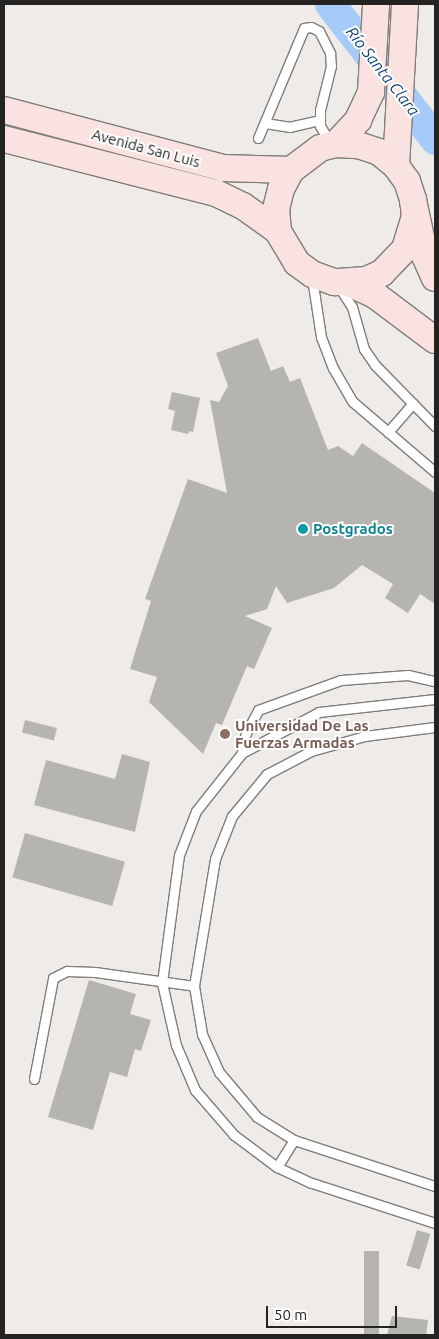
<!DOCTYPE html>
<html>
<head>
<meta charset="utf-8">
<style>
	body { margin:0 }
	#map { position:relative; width:439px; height:1339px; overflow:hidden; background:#eeebe8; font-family:Ubuntu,sans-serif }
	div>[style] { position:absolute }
	.river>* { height:31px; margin:-15.5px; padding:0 15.5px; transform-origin:15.5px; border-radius:15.5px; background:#a6cbf8 }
	.building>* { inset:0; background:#b6b4b1; transform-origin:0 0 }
	.roads { filter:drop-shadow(1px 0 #7f7d7a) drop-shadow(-1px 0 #7f7d7a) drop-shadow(0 1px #7f7d7a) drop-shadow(0 -1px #7f7d7a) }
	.lane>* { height:9px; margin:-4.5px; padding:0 4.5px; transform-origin:4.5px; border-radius:4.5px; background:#fff }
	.secondary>* { height:26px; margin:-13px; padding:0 13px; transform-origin:13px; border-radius:13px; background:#fae2e0 }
	.dots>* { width:14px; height:14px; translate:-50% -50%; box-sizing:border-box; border:2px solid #fff; border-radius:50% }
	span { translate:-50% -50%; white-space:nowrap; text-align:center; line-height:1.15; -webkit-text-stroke:4px #fff; paint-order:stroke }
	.street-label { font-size:15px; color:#242322 }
	.culture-label { font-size:15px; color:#0d838f; font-weight:700 }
	.left { translate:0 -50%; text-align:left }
	.education-label { font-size:15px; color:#785e54; font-weight:700 }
	.water-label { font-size:16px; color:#0e4075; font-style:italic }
	.frame { position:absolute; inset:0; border:5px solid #242322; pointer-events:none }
	.scale { position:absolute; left:266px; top:1306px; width:131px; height:22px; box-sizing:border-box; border:2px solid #242322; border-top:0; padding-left:6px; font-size:15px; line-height:18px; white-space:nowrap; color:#242322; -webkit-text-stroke:4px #fff; paint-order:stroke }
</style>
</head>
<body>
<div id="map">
	<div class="river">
		<i style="left:330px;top:4px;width:171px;rotate:52.1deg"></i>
	</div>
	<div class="building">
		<i style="clip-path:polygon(258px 338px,271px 371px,283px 366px,290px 382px,300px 378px,328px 450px,338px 446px,353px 456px,362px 443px,435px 493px,435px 604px,420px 594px,408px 613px,385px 598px,393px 584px,362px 565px,334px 588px,287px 603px,276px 586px,267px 609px,245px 616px,272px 628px,254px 669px,247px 666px,222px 725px,216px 723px,203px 754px,149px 702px,157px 677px,130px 669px,151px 601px,145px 599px,188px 479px,227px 493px,210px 400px,219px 402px,228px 386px,216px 353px)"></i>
		<i style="clip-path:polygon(172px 392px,200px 398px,193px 432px,189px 431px,188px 434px,171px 430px,175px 411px,168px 409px)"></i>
		<i style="left:25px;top:720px;width:33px;height:13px;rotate:14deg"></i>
		<i style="clip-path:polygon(122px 754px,150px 762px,135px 832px,34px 805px,46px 760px,115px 779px)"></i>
		<i style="left:25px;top:833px;width:104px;height:46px;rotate:16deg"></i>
		<i style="clip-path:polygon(89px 980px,136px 994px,130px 1014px,151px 1020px,141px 1051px,135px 1049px,127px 1077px,110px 1072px,93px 1130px,48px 1117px)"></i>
		<i style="left:417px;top:1230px;width:14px;height:37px;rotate:17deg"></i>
		<i style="left:364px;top:1251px;width:15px;height:84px"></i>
		<i style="clip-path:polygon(392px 1316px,428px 1320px,426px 1335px,387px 1335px)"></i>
	</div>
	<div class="roads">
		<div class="lane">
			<i style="left:265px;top:123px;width:24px;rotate:9deg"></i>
			<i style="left:289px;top:127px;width:32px;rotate:-13deg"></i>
			<i style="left:258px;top:138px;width:119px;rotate:-67.3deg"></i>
			<i style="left:304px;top:28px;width:7px;rotate:-8deg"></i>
			<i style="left:311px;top:27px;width:9px;rotate:27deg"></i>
			<i style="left:319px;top:31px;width:25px;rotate:63deg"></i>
			<i style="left:330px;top:53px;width:13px;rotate:86deg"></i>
			<i style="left:331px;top:66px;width:45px;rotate:104deg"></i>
			<i style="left:320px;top:110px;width:16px;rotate:90deg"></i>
			<i style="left:320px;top:126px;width:19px;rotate:58deg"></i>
			<i style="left:312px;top:278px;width:60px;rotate:81.3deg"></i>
			<i style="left:321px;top:337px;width:33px;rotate:69deg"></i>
			<i style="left:333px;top:368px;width:39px;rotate:60deg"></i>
			<i style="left:353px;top:402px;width:108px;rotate:40.5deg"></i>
			<i style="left:339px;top:287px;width:24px;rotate:57deg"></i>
			<i style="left:352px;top:307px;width:44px;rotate:74.1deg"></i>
			<i style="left:364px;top:349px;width:19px;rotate:55deg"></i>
			<i style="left:375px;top:365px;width:86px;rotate:45.5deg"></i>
			<i style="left:388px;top:432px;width:38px;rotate:-49deg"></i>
			<i style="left:435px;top:699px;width:117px;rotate:173.6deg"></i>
			<i style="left:319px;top:712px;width:87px;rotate:152deg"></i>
			<i style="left:242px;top:753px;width:74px;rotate:128.4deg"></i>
			<i style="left:196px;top:811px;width:47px;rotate:111.1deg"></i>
			<i style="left:179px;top:855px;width:129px;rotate:97.6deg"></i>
			<i style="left:162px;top:983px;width:64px;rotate:77.3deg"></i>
			<i style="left:176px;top:1045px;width:49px;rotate:67.1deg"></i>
			<i style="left:195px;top:1090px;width:60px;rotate:49.1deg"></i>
			<i style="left:234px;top:1135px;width:54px;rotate:36.7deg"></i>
			<i style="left:277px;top:1167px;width:38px;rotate:25deg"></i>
			<i style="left:312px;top:1183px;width:129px;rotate:18deg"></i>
			<i style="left:435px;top:727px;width:71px;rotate:172.7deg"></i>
			<i style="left:365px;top:736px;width:56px;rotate:164.5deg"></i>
			<i style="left:311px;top:751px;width:50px;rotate:152.4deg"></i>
			<i style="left:267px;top:774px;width:55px;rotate:129.8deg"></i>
			<i style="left:232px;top:816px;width:46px;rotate:111.6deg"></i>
			<i style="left:215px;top:859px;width:129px;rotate:99.4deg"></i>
			<i style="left:194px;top:986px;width:49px;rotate:80.5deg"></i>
			<i style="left:202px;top:1034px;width:42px;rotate:65.9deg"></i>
			<i style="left:219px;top:1072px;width:59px;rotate:49.8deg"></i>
			<i style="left:257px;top:1117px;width:44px;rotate:31.9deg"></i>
			<i style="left:294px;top:1140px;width:148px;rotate:18.1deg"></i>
			<i style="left:242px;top:753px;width:20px;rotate:-79deg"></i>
			<i style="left:246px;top:733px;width:26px;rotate:-62deg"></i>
			<i style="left:258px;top:710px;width:88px;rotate:-19.9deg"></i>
			<i style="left:341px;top:680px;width:67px;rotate:-4.3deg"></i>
			<i style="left:408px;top:675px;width:28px;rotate:13deg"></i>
			<i style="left:34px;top:1079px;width:103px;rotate:-79.3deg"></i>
			<i style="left:53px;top:978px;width:16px;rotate:-27deg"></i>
			<i style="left:67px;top:971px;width:28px;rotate:2deg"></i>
			<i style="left:95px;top:972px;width:100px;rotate:8deg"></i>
			<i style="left:277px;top:1167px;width:32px;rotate:-58deg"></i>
		</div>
		<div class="secondary">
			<i style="left:4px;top:110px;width:227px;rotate:14.8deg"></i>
			<i style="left:223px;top:168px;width:68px;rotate:1.7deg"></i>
			<i style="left:4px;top:139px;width:219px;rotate:14.3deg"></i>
			<i style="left:216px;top:193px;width:30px;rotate:26deg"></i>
			<i style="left:243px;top:206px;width:43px;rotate:35.5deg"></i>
			<i style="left:336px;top:144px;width:33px;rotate:-47deg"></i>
			<i style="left:358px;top:120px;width:31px;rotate:-65deg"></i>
			<i style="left:371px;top:92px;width:88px;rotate:-86.7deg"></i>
			<i style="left:396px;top:166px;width:162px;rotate:-86.8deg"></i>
			<i style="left:413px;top:200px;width:16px;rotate:83deg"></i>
			<i style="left:415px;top:216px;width:34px;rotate:107deg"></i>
			<i style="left:405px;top:249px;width:33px;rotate:134deg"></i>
			<i style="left:382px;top:273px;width:17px;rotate:156deg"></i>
			<i style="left:366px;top:280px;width:32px;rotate:176deg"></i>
			<i style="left:334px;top:282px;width:23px;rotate:-160deg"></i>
			<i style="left:312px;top:274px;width:19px;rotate:-144deg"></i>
			<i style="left:297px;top:263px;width:37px;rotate:-121deg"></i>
			<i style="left:278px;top:231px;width:22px;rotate:-95deg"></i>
			<i style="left:276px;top:209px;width:21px;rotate:-76deg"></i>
			<i style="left:281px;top:189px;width:21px;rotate:-62deg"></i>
			<i style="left:291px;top:170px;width:36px;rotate:-37deg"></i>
			<i style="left:320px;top:148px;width:16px;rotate:-14deg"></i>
			<i style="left:336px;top:144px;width:22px;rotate:3deg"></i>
			<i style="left:358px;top:145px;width:22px;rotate:18deg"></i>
			<i style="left:379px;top:152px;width:22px;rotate:39deg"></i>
			<i style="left:396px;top:166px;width:19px;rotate:54deg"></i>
			<i style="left:407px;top:181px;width:20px;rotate:72deg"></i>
			<i style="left:413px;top:200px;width:57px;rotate:77.9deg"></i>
			<i style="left:425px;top:256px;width:24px;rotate:66deg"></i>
			<i style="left:349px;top:283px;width:29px;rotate:25deg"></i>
			<i style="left:375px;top:295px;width:75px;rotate:36.9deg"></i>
		</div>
	</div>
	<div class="dots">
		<i style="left:303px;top:529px;background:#0f9aa8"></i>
		<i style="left:225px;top:734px;background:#8d6e63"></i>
	</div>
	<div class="street-label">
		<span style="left:146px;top:148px;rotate:15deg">Avenida San Luis</span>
	</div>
	<div class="culture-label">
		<span class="left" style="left:313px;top:529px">Postgrados</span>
	</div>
	<div class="education-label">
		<span class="left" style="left:235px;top:734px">Universidad De Las<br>Fuerzas Armadas</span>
	</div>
	<div class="water-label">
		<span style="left:383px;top:71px;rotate:52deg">Río Santa Clara</span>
	</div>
	<div class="frame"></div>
	<div class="scale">50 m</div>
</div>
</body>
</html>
